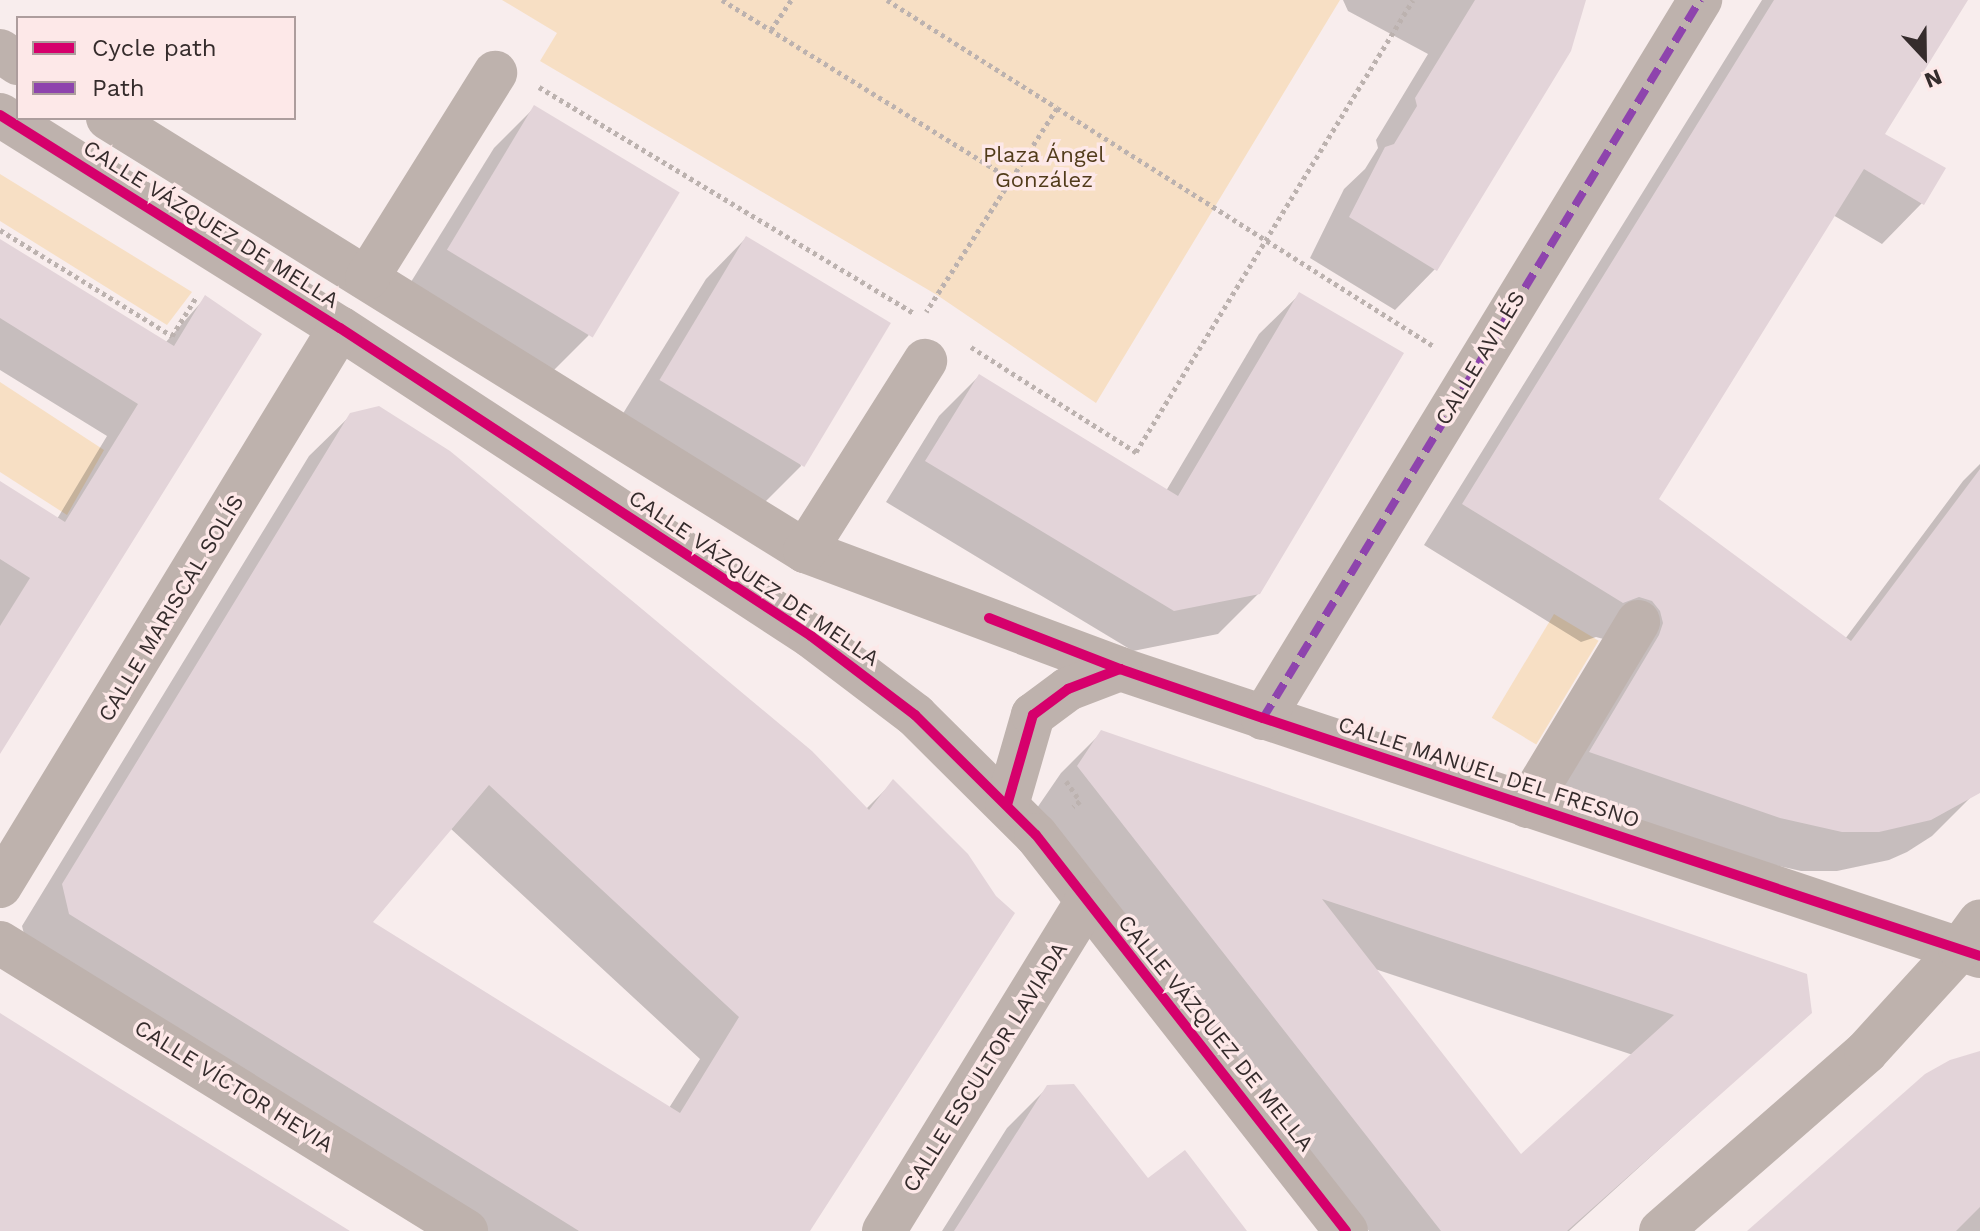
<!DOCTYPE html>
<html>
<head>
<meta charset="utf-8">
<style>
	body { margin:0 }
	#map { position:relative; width:1980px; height:1231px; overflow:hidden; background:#f8eded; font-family:"Work Sans",sans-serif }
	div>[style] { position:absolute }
	.green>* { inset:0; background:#f7dfc4; transform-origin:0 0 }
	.shadow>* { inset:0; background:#0003 }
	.building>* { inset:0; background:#e3d4d9; transform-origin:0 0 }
	.path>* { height:5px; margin-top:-2.5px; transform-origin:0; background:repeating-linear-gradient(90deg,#bcb2af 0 4px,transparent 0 8px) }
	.minor>* { height:44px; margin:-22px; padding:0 22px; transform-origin:22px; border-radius:22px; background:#beb2ad }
	.quiet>* { height:8px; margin-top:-4px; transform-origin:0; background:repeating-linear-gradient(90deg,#8e44ad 0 16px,transparent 0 24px) }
	.cycleway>* { height:10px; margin:-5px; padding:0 5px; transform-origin:5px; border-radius:5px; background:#d6006c }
	span { translate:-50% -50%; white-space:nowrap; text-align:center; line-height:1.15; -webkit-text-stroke:7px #fde8e8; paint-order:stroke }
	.park-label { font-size:22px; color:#513b1a }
	.street-label { font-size:22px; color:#352c2c }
	.legend { position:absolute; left:16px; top:16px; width:280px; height:104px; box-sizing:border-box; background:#fde8e8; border:2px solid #ad9d9d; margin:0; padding:10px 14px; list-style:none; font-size:24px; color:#352c2c }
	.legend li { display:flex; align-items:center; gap:16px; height:40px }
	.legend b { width:40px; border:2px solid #ad9d9d }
	.north { position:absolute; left:1884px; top:16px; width:80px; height:80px; -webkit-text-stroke:6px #fde8e8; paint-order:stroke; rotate:158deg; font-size:22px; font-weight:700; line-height:32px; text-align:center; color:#352c2c }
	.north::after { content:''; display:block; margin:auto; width:28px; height:36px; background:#352c2c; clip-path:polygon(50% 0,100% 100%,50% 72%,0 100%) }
</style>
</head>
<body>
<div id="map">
	<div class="green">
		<i style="clip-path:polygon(502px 0,1340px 0,1096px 403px,937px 295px,540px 61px,557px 33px)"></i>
		<i style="clip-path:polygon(0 174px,192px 292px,167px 325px,0 221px)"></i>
		<i style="clip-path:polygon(0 382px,104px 450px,67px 515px,0 472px)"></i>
		<i style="left:1554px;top:614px;width:52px;height:121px;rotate:31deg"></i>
	</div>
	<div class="shadow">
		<i style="clip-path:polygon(1343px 0,1580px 0,1435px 269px,1395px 310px,1310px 258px,1344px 189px,1365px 169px,1378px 148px,1376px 140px,1428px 54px,1348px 11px)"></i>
		<i style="clip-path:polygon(1762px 0,1966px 0,1883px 135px,1922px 203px,1882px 244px,1833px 215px,1656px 500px,1845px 639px,1963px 481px,1980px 464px,1980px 788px,1932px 836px,1907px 852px,1889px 860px,1837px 871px,1801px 871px,1739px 857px,1550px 793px,1611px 641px,1596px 637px,1581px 642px,1424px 545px)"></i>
		<i style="clip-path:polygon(535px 107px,676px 194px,588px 336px,548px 376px,406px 290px,494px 148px)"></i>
		<i style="clip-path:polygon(746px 238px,801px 466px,760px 507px,619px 420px,706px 279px)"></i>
		<i style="clip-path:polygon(0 241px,165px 343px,205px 298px,0 750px,0 483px,57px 519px,107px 436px,0 370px)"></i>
		<i style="clip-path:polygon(1300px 294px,1259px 593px,1218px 634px,1133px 651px,886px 502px,939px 416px,979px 376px,1166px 491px,1259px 334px)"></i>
		<i style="clip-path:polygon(evenodd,351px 415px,866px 809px,893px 782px,809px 1231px,473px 1231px,29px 954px,22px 926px,309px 456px,351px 415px,450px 828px,700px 1059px,669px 1108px,370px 923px,450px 828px)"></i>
		<i style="clip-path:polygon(evenodd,1101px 733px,1810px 1012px,1569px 1231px,1369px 1231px,1037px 808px,1061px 773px,1101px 733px,1375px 969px,1633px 1055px,1521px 1157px,1375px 969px)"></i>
		<i style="clip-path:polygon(1980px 1054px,1980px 1231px,1750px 1231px)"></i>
		<i style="clip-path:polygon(1048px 1087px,1148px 1181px,1245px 1231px,942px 1231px,1007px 1128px)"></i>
	</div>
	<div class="building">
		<i style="clip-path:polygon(1475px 0,1586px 0,1571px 51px,1437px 271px,1349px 217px,1385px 147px,1394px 144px,1417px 106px,1415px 98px)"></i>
		<i style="clip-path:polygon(1774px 0,1968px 0,1885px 134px,1946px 168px,1924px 205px,1864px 169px,1659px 499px,1851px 641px,1980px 469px,1980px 793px,1931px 820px,1879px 832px,1842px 832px,1780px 818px,1589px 752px,1659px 635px,1663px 623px,1660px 611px,1652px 601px,1639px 597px,1623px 603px,1462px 504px)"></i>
		<i style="left:534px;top:105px;width:170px;height:169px;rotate:31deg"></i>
		<i style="left:746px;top:236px;width:169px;height:168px;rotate:31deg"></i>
		<i style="clip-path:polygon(0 239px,174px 346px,205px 295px,262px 334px,0 754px,0 626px,30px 578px,0 559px,0 481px,65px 522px,138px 404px,0 318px)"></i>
		<i style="clip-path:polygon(1299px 292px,1404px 353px,1260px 594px,1174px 611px,925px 461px,979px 374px,1178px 496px)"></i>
		<i style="clip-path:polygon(evenodd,379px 406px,450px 451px,636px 604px,812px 751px,869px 810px,893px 779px,968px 854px,996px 896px,1015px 913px,810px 1231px,579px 1231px,69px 914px,62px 884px,350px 413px,379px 406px,489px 785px,739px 1017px,680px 1113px,373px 922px,489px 785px)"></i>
		<i style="clip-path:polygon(evenodd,1101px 730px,1807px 974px,1812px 1013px,1567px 1231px,1441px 1231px,1077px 766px,1101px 730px,1322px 899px,1674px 1015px,1521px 1154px,1322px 899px)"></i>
		<i style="clip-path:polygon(0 1013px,116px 1086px,350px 1231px,0 1231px)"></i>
		<i style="clip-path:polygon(1980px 1051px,1980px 1207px,1956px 1231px,1747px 1231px,1925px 1074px,1950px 1060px)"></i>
		<i style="clip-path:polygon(1074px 1084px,1148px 1178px,1185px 1150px,1247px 1231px,954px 1231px,1047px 1085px)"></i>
	</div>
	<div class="path">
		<i style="left:722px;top:0;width:340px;rotate:31.8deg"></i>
		<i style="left:887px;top:0;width:201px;rotate:32.4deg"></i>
		<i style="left:1057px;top:108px;width:242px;rotate:122.7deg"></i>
		<i style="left:771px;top:30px;width:36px;rotate:-56deg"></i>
		<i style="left:539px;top:87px;width:438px;rotate:31.1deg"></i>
		<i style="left:1057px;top:108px;width:445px;rotate:32.3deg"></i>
		<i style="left:0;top:230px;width:202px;rotate:31.6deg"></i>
		<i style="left:172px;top:336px;width:47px;rotate:-58deg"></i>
		<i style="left:971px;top:347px;width:196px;rotate:32.5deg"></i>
		<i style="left:1136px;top:452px;width:530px;rotate:-58.5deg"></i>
		<i style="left:1066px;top:781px;width:24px;rotate:55deg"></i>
		<i style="left:1080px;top:801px;width:9px;rotate:139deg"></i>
	</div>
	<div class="minor">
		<i style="left:0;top:51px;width:22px;rotate:34deg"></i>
		<i style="left:0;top:115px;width:401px;rotate:32.1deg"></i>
		<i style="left:340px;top:328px;width:563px;rotate:33.18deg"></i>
		<i style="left:811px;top:636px;width:131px;rotate:37.2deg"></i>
		<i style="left:915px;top:715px;width:170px;rotate:44.8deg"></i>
		<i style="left:1036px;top:835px;width:503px;rotate:51.95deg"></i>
		<i style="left:108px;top:118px;width:821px;rotate:31.85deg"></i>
		<i style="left:805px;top:551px;width:336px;rotate:20.5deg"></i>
		<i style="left:1120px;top:669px;width:907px;rotate:18.45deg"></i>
		<i style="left:367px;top:278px;width:242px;rotate:-58deg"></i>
		<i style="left:805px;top:551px;width:225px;rotate:-57.7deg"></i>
		<i style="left:1263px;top:718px;width:841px;rotate:-58.67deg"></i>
		<i style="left:1007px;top:805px;width:94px;rotate:-73.9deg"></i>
		<i style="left:1033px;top:715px;width:44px;rotate:-36.6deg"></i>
		<i style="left:1068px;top:689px;width:56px;rotate:-21deg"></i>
		<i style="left:1527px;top:806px;width:215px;rotate:-58.9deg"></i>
		<i style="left:0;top:886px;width:653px;rotate:-58.65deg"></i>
		<i style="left:0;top:943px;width:548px;rotate:31.72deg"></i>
		<i style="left:884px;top:1231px;width:385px;rotate:-58.4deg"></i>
		<i style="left:1661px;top:1231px;width:272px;rotate:-41.1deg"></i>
		<i style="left:1866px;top:1052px;width:139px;rotate:-47.6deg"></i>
		<i style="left:1960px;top:949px;width:34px;rotate:-54deg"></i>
	</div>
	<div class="quiet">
		<i style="left:1263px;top:718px;width:841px;rotate:-58.67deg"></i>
	</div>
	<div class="cycleway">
		<i style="left:0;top:115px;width:401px;rotate:32.1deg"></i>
		<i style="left:340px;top:328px;width:563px;rotate:33.18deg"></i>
		<i style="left:811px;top:636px;width:131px;rotate:37.2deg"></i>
		<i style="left:915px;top:715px;width:170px;rotate:44.8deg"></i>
		<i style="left:1036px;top:835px;width:503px;rotate:51.95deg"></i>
		<i style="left:989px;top:618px;width:141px;rotate:21.3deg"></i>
		<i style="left:1120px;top:669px;width:151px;rotate:18.9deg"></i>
		<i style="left:1263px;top:718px;width:755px;rotate:18.36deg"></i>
		<i style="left:1007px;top:805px;width:94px;rotate:-73.9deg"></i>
		<i style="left:1033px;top:715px;width:44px;rotate:-36.6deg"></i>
		<i style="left:1068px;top:689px;width:56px;rotate:-21deg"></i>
	</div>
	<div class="park-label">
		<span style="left:1044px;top:167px">Plaza Ángel<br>González</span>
	</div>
	<div class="street-label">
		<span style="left:211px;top:224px;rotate:32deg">CALLE VÁZQUEZ DE MELLA</span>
		<span style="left:1480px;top:358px;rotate:-59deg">CALLE AVILÉS</span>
		<span style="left:754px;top:578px;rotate:34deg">CALLE VÁZQUEZ DE MELLA</span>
		<span style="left:171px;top:608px;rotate:-59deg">CALLE MARISCAL SOLÍS</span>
		<span style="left:1489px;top:772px;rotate:18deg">CALLE MANUEL DEL FRESNO</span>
		<span style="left:1216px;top:1033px;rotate:51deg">CALLE VÁZQUEZ DE MELLA</span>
		<span style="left:985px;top:1067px;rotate:-58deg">CALLE ESCULTOR LAVIADA</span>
		<span style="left:234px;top:1086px;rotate:32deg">CALLE VÍCTOR HEVIA</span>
	</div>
	<ul class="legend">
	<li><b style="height:10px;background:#d6006c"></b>Cycle path</li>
	<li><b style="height:10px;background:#8e44ad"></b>Path</li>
	</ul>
	<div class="north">N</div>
</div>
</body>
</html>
